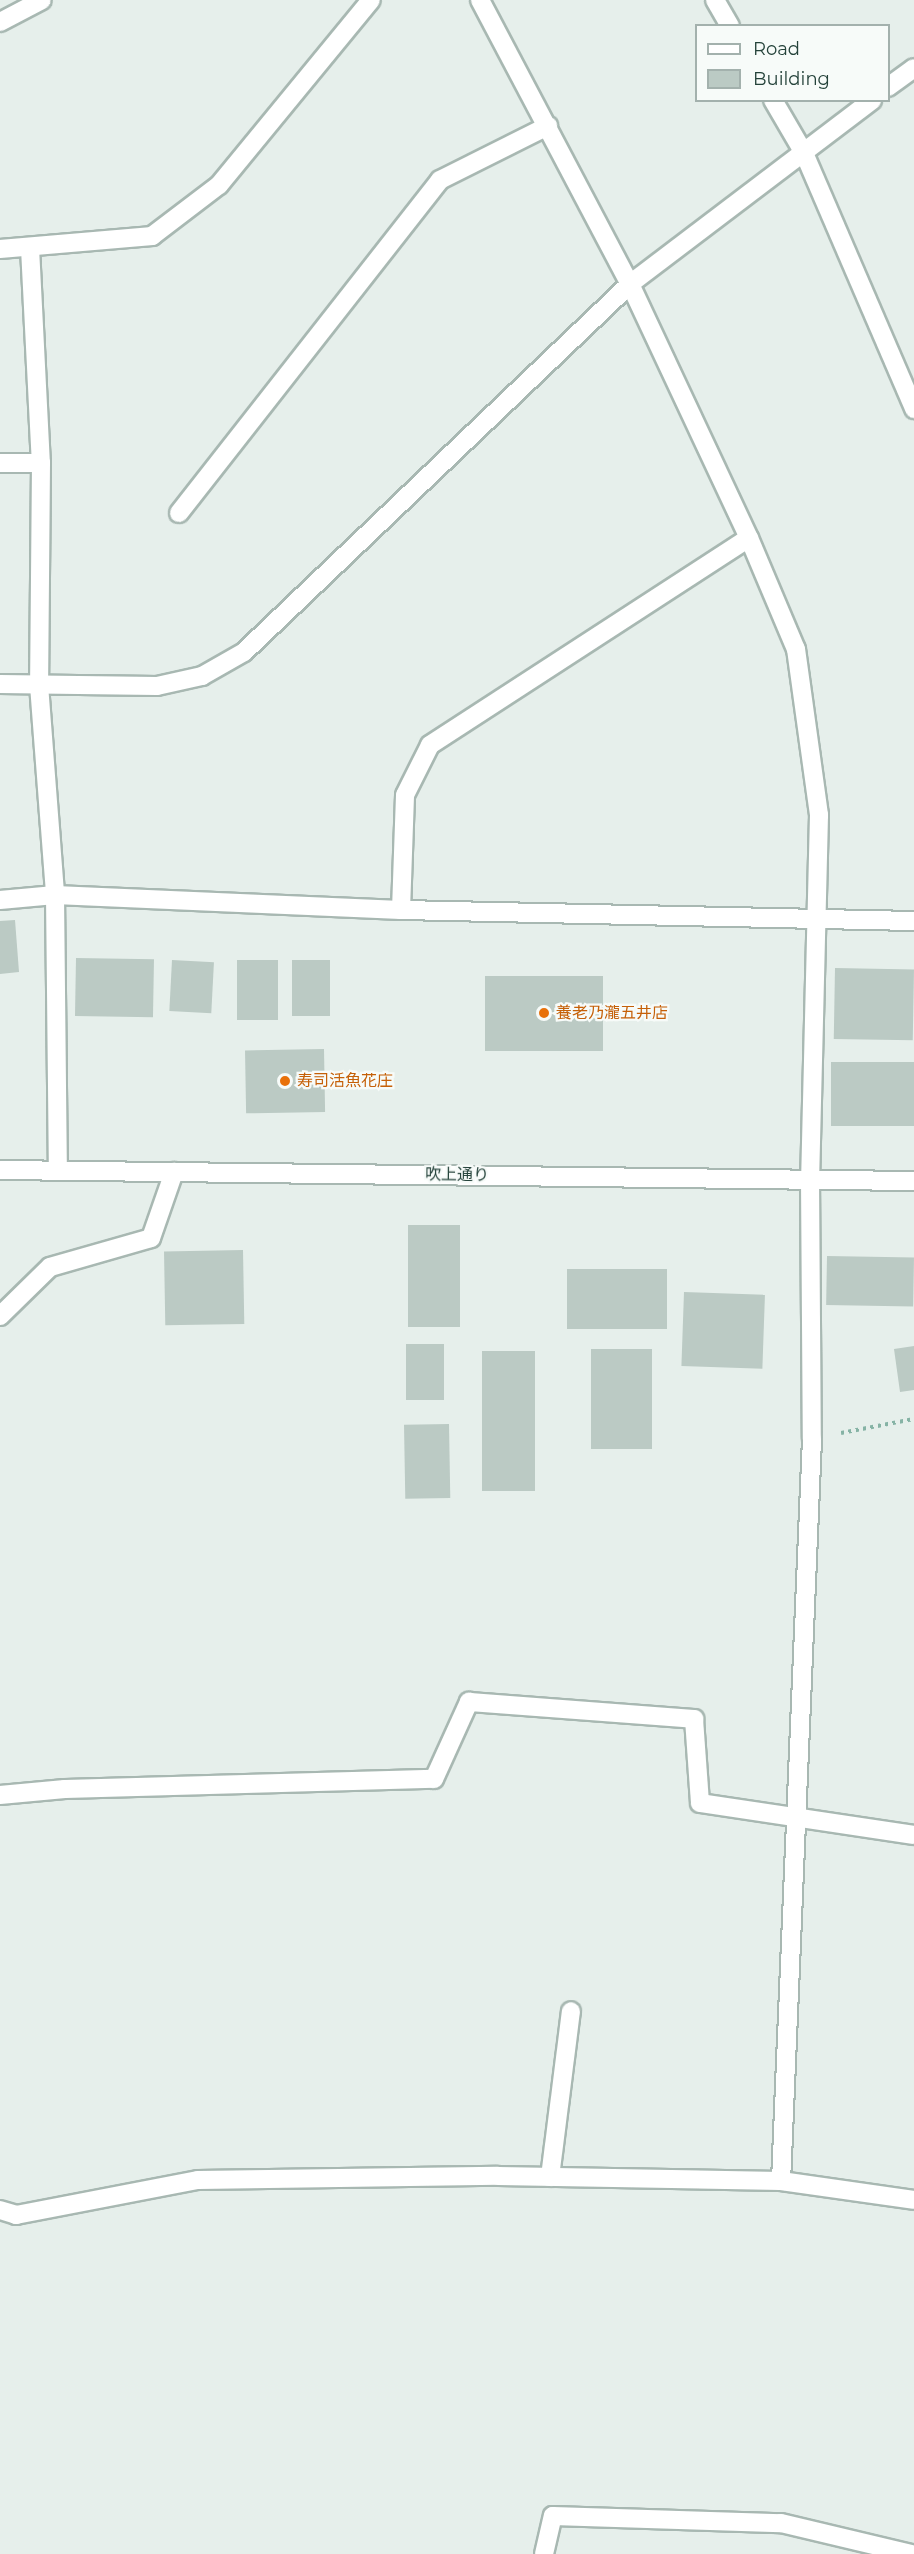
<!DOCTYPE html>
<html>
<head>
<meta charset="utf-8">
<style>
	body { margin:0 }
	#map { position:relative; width:914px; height:2554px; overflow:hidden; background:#e6efeb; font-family:Montserrat,"Noto Sans JP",sans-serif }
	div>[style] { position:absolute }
	.building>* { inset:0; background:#bbcac4; transform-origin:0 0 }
	.path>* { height:4px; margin-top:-2px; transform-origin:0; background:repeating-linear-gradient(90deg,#86b3a5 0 3px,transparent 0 7.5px) }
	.roads { filter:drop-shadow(2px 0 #a8b8b2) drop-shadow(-2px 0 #a8b8b2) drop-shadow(0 2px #a8b8b2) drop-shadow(0 -2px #a8b8b2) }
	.minor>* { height:18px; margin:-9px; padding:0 9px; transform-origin:9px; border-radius:9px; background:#fff }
	.tertiary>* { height:18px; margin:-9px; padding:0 9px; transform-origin:9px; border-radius:9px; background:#fff }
	.dots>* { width:16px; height:16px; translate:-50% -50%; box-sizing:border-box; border:3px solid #f7fbf9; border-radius:50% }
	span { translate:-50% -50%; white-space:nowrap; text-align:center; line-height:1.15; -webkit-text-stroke:4.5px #f7fbf9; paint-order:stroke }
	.food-label { font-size:16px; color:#c56008 }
	.left { translate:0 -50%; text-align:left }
	.street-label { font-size:16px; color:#24423a }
	.legend { position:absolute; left:695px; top:24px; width:195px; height:78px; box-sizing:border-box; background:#f7fbf9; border:2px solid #a3b1ad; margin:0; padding:8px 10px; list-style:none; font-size:18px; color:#24423a }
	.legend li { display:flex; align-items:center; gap:12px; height:30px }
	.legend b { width:30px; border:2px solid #a3b1ad }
</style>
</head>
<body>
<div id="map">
	<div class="building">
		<i style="clip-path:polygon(15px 920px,19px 972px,0 974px,0 921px)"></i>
		<i style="left:76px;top:958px;width:78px;height:58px;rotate:1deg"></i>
		<i style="left:172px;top:960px;width:42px;height:51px;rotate:3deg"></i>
		<i style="left:237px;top:960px;width:41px;height:60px"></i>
		<i style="left:292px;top:960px;width:38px;height:56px"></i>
		<i style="left:835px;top:968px;width:79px;height:71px;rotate:1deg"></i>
		<i style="left:485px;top:976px;width:118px;height:75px"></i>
		<i style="left:324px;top:1049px;width:63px;height:79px;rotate:89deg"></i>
		<i style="left:914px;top:1062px;width:64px;height:83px;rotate:90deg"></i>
		<i style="left:460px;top:1225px;width:102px;height:52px;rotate:90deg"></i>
		<i style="left:243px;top:1250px;width:74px;height:79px;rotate:89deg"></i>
		<i style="left:827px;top:1256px;width:87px;height:49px;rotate:1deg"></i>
		<i style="left:667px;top:1269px;width:60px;height:100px;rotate:90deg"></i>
		<i style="left:684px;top:1292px;width:81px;height:74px;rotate:2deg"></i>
		<i style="left:406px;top:1344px;width:38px;height:56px"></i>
		<i style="clip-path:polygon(914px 1346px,914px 1390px,900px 1392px,894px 1349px)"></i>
		<i style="left:652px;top:1349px;width:100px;height:61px;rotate:90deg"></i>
		<i style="left:482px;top:1351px;width:53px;height:140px"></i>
		<i style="left:449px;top:1424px;width:74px;height:45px;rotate:89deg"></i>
	</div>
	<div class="path">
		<i style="left:841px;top:1433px;width:74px;rotate:-10.9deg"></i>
	</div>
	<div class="roads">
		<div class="minor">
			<i style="left:480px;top:0;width:321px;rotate:62.2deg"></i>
			<i style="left:630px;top:284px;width:280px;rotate:64.9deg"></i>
			<i style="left:749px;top:538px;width:121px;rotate:67.1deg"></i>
			<i style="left:796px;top:649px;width:168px;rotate:82.1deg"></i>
			<i style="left:819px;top:815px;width:364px;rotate:91.4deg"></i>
			<i style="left:810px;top:1179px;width:260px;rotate:89.6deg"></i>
			<i style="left:812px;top:1439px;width:743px;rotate:92.39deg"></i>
			<i style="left:715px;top:0;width:30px;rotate:60deg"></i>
			<i style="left:0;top:22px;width:47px;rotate:-27.6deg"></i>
			<i style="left:888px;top:87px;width:32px;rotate:-36deg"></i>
			<i style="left:773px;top:100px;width:61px;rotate:59.7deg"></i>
			<i style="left:804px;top:153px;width:279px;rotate:66.7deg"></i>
			<i style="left:30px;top:248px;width:215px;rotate:87.1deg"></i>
			<i style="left:41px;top:463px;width:222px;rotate:90.5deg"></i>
			<i style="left:39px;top:685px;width:211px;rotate:85.6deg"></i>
			<i style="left:55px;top:895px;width:276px;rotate:89.4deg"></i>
			<i style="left:0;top:249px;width:153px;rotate:-4.9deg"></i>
			<i style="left:152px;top:236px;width:84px;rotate:-37.3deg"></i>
			<i style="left:219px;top:185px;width:239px;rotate:-50.6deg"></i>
			<i style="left:0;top:463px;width:41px"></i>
			<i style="left:179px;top:513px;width:423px;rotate:-51.9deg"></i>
			<i style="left:440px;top:180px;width:121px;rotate:-26.6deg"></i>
			<i style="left:0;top:684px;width:157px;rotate:0.7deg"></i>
			<i style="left:157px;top:686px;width:46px;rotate:-12.5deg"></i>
			<i style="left:202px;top:676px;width:48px;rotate:-29.7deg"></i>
			<i style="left:244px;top:652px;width:533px;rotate:-43.63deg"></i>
			<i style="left:630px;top:284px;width:304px;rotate:-37.2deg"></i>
			<i style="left:0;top:900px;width:55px;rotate:-5.2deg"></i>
			<i style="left:55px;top:895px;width:346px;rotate:2.5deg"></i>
			<i style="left:401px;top:910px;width:513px;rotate:1.23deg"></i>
			<i style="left:401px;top:910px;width:115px;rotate:-88deg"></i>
			<i style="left:405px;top:795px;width:56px;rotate:-63.4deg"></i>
			<i style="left:430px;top:745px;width:380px;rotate:-33deg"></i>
			<i style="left:0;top:1316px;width:70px;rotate:-44.4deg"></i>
			<i style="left:50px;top:1267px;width:105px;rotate:-16deg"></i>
			<i style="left:151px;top:1238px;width:70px;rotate:-70.8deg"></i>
			<i style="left:0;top:1795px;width:65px;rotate:-5.3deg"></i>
			<i style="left:65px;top:1789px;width:369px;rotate:-1.6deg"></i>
			<i style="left:434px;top:1779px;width:85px;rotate:-65.6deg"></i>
			<i style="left:469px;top:1702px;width:226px;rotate:4.3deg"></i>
			<i style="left:694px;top:1719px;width:84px;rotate:85.9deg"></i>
			<i style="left:700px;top:1803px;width:216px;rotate:8.5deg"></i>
			<i style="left:550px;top:2177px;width:167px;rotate:-82.8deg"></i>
			<i style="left:0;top:2210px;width:17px;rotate:17deg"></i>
			<i style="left:16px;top:2215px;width:185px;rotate:-10.9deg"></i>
			<i style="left:198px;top:2180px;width:300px;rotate:-0.8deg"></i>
			<i style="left:498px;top:2176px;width:283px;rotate:1deg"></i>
			<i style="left:781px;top:2181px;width:134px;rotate:8.1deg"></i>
			<i style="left:544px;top:2554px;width:39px;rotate:-77deg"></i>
			<i style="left:553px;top:2516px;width:228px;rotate:1.8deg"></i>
			<i style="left:781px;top:2523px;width:134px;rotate:13.4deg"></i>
		</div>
		<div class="tertiary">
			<i style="left:0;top:1170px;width:914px;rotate:0.69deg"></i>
		</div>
	</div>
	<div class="dots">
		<i style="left:544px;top:1013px;background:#e8710a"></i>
		<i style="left:285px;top:1081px;background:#e8710a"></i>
	</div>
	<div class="food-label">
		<span class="left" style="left:556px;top:1013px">養老乃瀧五井店</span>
		<span class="left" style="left:297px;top:1081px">寿司活魚花庄</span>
	</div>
	<div class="street-label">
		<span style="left:457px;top:1175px;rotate:1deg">吹上通り</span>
	</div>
	<ul class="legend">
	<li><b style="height:8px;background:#fff"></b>Road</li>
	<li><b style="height:16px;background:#bbcac4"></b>Building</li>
	</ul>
</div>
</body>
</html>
